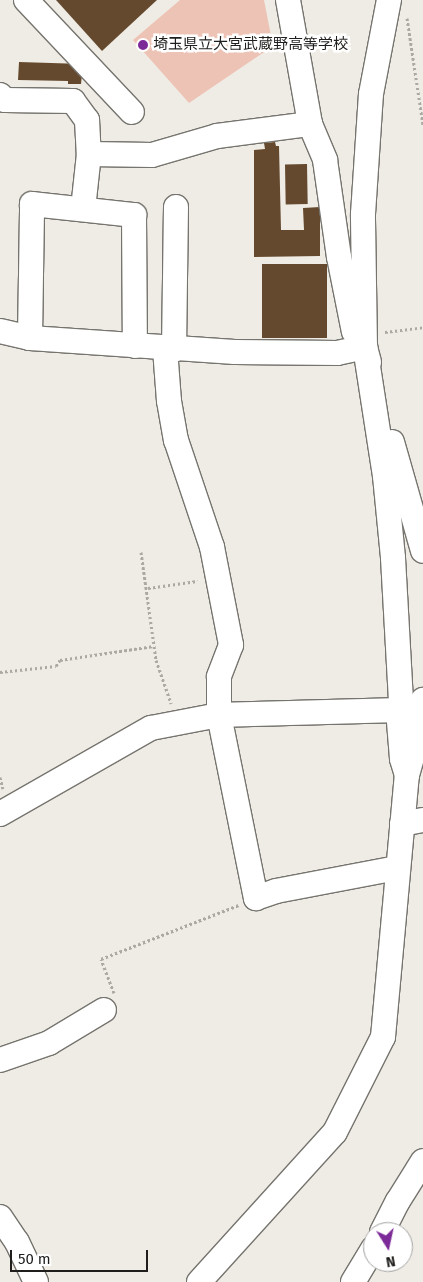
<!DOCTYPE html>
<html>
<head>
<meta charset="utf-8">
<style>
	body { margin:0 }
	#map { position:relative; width:423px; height:1282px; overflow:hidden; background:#efece5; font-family:"Fira Sans","Noto Sans JP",sans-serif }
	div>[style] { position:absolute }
	.green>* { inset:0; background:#edc3b6 }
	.building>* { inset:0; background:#65492e; transform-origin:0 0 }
	.path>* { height:3px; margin-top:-1.5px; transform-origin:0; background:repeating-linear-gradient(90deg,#aba9a3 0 2.5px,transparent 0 5px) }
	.roads { filter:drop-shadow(1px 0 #76746e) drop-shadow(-1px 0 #76746e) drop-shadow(0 1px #76746e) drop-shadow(0 -1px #76746e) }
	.minor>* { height:24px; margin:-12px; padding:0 12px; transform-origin:12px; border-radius:12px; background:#fff }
	.dots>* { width:14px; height:14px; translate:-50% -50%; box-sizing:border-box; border:2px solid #fff; border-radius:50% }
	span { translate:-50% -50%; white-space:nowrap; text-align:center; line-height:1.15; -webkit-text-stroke:5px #fff; paint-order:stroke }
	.poi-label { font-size:15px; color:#1f1e1c }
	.left { translate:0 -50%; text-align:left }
	.north { position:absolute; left:363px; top:1222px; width:50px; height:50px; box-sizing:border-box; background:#fff; border:1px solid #a5a5a4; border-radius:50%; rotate:170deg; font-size:14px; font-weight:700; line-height:20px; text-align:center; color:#1f1e1c }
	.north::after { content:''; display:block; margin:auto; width:18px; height:22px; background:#7d2a99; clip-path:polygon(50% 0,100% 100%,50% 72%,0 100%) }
	.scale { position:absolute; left:10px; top:1250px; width:138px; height:22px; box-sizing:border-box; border:2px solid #1f1e1c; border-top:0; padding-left:6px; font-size:15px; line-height:18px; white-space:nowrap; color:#1f1e1c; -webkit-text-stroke:4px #fff; paint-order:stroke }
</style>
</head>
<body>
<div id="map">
	<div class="green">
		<i style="clip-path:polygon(180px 0,264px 0,273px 46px,189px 103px,133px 40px)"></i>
	</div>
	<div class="building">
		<i style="clip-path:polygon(56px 0,157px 0,102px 51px)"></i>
		<i style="clip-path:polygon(19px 62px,83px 64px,81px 84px,68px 84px,68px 81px,18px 80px)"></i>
		<i style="clip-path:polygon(275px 142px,276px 146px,279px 146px,281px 230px,304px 230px,303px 208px,320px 207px,320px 256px,254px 257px,254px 150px,265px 149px,264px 143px)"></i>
		<i style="left:307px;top:164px;width:40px;height:22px;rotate:89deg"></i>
		<i style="left:262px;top:264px;width:65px;height:74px"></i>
	</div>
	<div class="path">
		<i style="left:407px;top:18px;width:108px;rotate:81.5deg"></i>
		<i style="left:385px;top:332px;width:38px;rotate:-7deg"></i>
		<i style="left:141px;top:552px;width:109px;rotate:82.1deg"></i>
		<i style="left:156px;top:660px;width:46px;rotate:70.8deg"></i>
		<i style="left:148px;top:588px;width:50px;rotate:-8deg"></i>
		<i style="left:0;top:672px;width:56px;rotate:-6.1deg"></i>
		<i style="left:56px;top:666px;width:7px;rotate:-56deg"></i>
		<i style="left:60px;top:660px;width:95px;rotate:-8.5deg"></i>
		<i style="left:0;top:777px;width:12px;rotate:76deg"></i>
		<i style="left:114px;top:993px;width:36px;rotate:-111deg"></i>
		<i style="left:101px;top:959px;width:148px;rotate:-21.4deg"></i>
	</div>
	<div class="roads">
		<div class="minor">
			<i style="left:26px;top:0;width:154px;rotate:46.6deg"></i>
			<i style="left:288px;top:0;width:126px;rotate:79.9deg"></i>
			<i style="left:310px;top:124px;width:39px;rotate:67deg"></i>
			<i style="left:325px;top:160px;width:98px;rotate:81.8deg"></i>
			<i style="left:339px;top:257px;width:76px;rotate:78.7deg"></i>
			<i style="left:0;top:95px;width:7px;rotate:45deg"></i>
			<i style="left:5px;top:100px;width:68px;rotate:0.8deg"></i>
			<i style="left:73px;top:101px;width:24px;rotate:54deg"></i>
			<i style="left:87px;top:120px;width:34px;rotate:87deg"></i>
			<i style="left:83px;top:209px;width:55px;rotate:-83.8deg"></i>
			<i style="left:89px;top:154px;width:63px;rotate:0.9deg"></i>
			<i style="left:152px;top:155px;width:68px;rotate:-16.3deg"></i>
			<i style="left:217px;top:136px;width:94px;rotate:-7.4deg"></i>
			<i style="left:0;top:331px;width:31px;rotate:13deg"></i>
			<i style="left:30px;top:338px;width:205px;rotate:3.9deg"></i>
			<i style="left:235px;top:352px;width:102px;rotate:0.6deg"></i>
			<i style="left:337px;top:353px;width:29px;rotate:-12deg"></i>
			<i style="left:365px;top:347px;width:131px;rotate:81.2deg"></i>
			<i style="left:385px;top:476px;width:82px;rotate:84.4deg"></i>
			<i style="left:393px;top:558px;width:144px;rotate:86.8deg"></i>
			<i style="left:401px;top:702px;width:9px;rotate:111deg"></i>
			<i style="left:398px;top:710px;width:49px;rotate:85.3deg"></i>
			<i style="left:402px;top:759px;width:17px;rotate:73deg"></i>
			<i style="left:30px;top:338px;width:134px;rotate:-89.1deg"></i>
			<i style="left:32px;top:204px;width:103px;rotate:6.2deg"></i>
			<i style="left:134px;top:215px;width:131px;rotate:89.6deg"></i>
			<i style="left:165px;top:349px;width:52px;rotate:85.6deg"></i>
			<i style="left:169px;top:401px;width:40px;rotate:80deg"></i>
			<i style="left:176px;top:440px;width:113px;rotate:71.4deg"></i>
			<i style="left:212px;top:547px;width:100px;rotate:79deg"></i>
			<i style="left:231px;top:645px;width:34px;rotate:111deg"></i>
			<i style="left:219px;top:677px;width:38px;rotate:90deg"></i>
			<i style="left:219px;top:715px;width:187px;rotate:78.6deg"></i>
			<i style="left:256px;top:898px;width:21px;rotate:-19deg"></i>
			<i style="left:276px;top:891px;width:123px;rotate:-10.8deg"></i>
			<i style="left:174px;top:350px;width:143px;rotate:-89.2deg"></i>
			<i style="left:369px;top:362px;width:16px;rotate:-105deg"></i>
			<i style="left:365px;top:347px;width:133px;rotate:-90.9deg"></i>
			<i style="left:363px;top:214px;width:120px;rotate:-86.2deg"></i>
			<i style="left:371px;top:94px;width:96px;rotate:-79.2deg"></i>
			<i style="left:392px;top:442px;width:113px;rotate:74.1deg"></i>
			<i style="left:0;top:814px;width:174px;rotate:-29.7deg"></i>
			<i style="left:151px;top:728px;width:69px;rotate:-10.8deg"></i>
			<i style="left:219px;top:715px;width:179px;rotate:-1.6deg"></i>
			<i style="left:402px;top:824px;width:21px;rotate:-11deg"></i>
			<i style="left:0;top:1060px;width:52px;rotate:-19.1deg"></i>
			<i style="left:49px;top:1043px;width:64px;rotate:-31deg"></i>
			<i style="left:0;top:1217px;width:30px;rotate:56deg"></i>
			<i style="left:17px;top:1242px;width:44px;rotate:64.6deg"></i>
			<i style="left:382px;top:1232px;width:35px;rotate:-63deg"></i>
			<i style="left:398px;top:1201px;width:47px;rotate:-58deg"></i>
			<i style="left:199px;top:1282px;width:202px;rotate:-47.8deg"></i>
			<i style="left:335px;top:1132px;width:106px;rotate:-63.2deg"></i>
			<i style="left:383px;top:1037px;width:263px;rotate:-84.8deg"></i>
			<i style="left:407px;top:775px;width:25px;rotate:-74deg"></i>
			<i style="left:414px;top:751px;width:52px;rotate:-80deg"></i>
			<i style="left:353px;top:1282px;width:39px;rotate:-59deg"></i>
		</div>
	</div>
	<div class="dots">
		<i style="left:143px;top:45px;background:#7d2a99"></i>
	</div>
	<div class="poi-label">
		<span class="left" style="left:153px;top:45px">埼玉県立大宮武蔵野高等学校</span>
	</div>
	<div class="north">N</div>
	<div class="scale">50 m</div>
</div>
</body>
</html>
